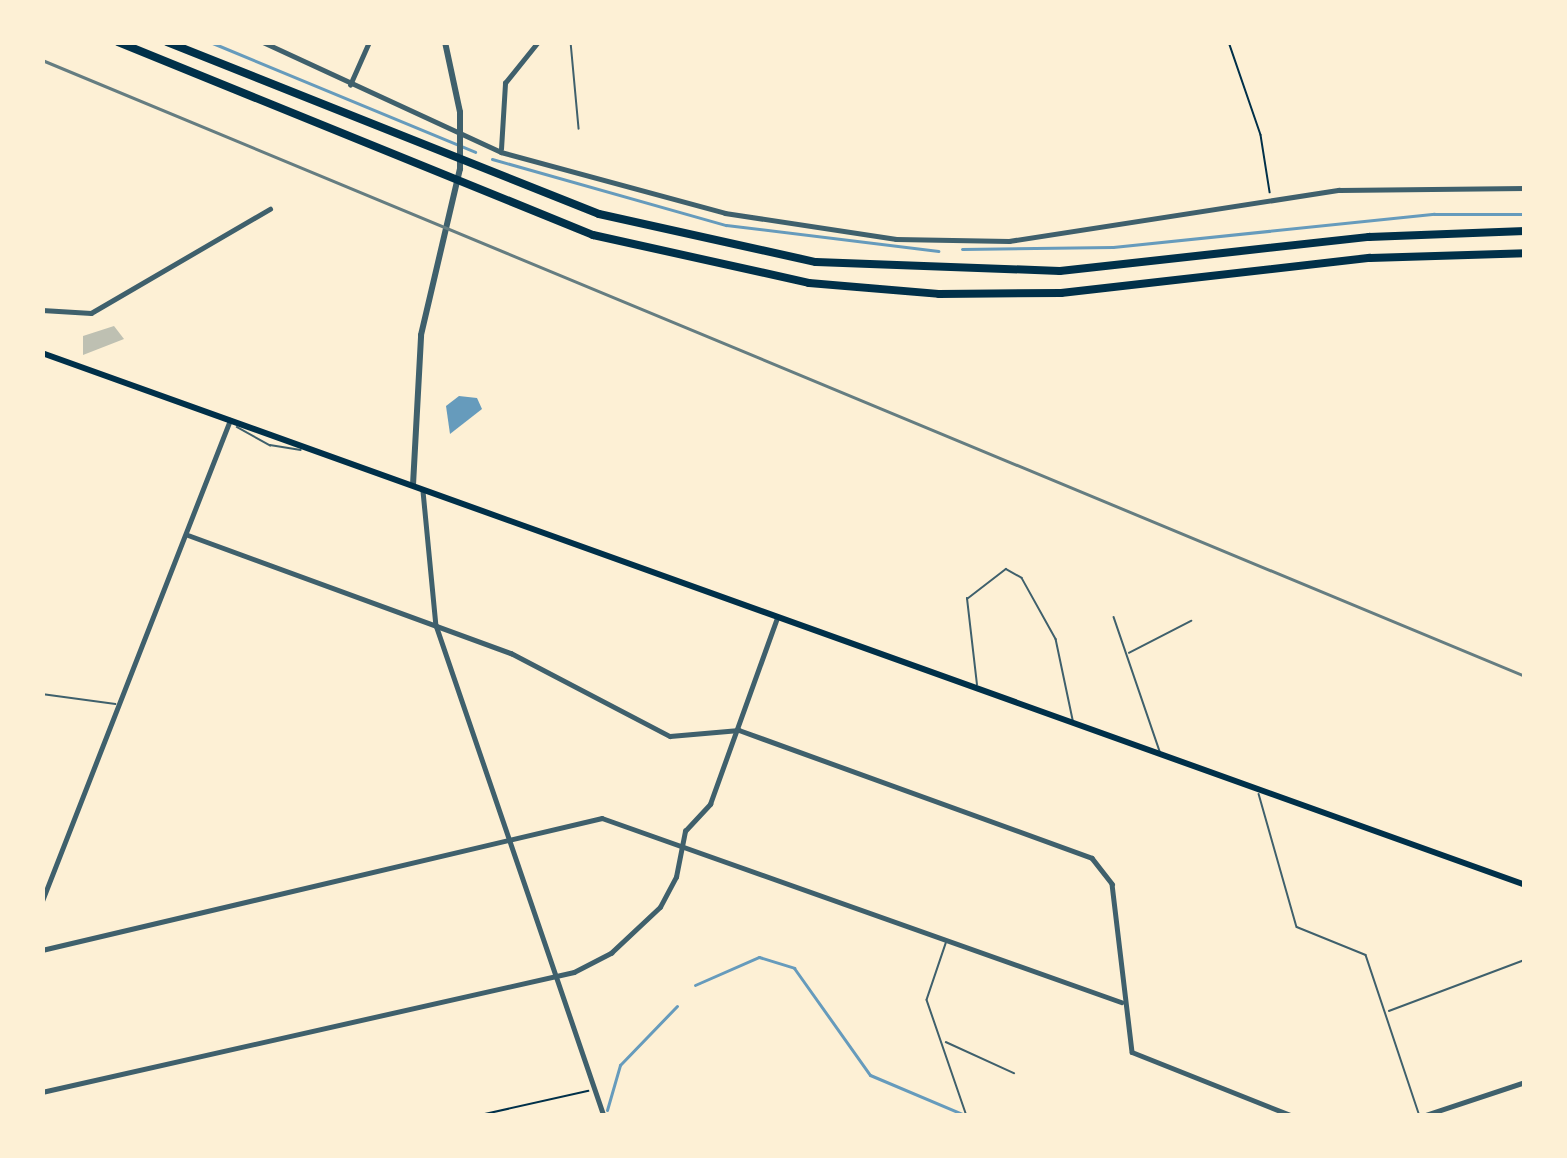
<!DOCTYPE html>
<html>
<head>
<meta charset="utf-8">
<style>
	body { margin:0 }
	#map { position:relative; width:1567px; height:1158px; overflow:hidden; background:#fdf0d5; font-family:"Public Sans",sans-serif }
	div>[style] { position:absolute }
	.water>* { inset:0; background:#669bbc }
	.stream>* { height:3px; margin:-1.5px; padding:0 1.5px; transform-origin:1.5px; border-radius:1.5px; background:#669bbc }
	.building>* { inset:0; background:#bec0b2 }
	.path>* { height:1.5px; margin:-0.75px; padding:0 0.75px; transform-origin:0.75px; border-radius:0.75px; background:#003049 }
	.service>* { height:1.5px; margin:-0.75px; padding:0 0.75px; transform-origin:0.75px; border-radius:0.75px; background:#3f606c }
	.minor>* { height:4.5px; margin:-2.25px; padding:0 2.25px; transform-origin:2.25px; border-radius:2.25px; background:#3f606c }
	.tertiary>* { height:6px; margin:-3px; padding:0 3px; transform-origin:3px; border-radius:3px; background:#3f606c }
	.secondary>* { height:6px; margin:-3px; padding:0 3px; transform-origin:3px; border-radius:3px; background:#003049 }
	.motorway>* { height:8px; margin:-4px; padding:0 4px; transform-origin:4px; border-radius:4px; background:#003049 }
	.rail>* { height:3px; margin:-1.5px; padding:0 1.5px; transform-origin:1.5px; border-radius:1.5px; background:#657d81 }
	span { translate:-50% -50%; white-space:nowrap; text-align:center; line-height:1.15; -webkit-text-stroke:12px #fdf0d5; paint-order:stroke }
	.frame { position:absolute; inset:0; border:45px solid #fdf0d5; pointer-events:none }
</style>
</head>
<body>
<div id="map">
	<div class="water">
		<i style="clip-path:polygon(459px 396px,477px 398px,482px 409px,450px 434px,446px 406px)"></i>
	</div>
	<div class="stream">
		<i style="left:210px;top:42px;width:287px;rotate:22.5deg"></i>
		<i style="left:492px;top:159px;width:243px;rotate:15.8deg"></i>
		<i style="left:726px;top:225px;width:214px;rotate:7deg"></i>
		<i style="left:962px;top:249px;width:151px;rotate:-0.8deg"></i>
		<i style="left:1113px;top:247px;width:323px;rotate:-5.9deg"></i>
		<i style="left:1434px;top:214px;width:91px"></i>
		<i style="left:695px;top:985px;width:70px;rotate:-23.6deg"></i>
		<i style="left:759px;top:957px;width:37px;rotate:17deg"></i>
		<i style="left:794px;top:968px;width:131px;rotate:54.6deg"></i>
		<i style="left:870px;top:1075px;width:105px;rotate:22.9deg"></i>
		<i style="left:607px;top:1110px;width:47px;rotate:-73.9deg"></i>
		<i style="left:620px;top:1065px;width:82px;rotate:-46deg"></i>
	</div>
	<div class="building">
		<i style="clip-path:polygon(114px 326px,124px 339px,83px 355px,83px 336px)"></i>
	</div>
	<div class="path">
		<i style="left:1229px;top:42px;width:98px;rotate:71deg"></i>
		<i style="left:1261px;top:135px;width:58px;rotate:81deg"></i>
		<i style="left:476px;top:1116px;width:115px;rotate:-12.6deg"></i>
	</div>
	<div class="service">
		<i style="left:571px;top:42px;width:87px;rotate:84.7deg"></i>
		<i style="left:237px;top:427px;width:38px;rotate:29deg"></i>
		<i style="left:270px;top:445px;width:31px;rotate:9deg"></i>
		<i style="left:1114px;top:617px;width:142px;rotate:71.1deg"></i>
		<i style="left:1129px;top:653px;width:70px;rotate:-27.3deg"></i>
		<i style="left:977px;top:685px;width:87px;rotate:-96.6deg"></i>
		<i style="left:967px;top:599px;width:49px;rotate:-37.6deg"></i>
		<i style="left:1006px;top:569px;width:18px;rotate:29deg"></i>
		<i style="left:1022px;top:578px;width:70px;rotate:60.9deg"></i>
		<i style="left:1056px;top:639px;width:83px;rotate:78.1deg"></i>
		<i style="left:42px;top:694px;width:74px;rotate:7.8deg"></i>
		<i style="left:1259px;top:794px;width:138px;rotate:74.1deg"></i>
		<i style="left:1297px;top:927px;width:74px;rotate:22.1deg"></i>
		<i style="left:1366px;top:955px;width:170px;rotate:71.5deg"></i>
		<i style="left:947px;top:941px;width:62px;rotate:108.7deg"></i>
		<i style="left:927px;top:1000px;width:120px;rotate:71deg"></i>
		<i style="left:1389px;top:1011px;width:145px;rotate:-20.6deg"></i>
		<i style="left:946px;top:1042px;width:75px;rotate:24.5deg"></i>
	</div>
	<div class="minor">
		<i style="left:263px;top:42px;width:262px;rotate:24.8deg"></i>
		<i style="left:501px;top:152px;width:232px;rotate:15.2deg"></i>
		<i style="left:725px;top:213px;width:173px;rotate:8.6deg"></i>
		<i style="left:896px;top:239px;width:113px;rotate:1deg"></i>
		<i style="left:1009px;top:241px;width:334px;rotate:-8.8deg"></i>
		<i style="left:1339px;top:190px;width:186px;rotate:-0.6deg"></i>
		<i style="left:350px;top:85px;width:47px;rotate:-66.2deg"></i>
		<i style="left:501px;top:149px;width:66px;rotate:-86.5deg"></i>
		<i style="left:505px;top:83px;width:53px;rotate:-51.2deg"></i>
		<i style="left:42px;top:310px;width:49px;rotate:3.5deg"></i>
		<i style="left:91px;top:313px;width:207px;rotate:-30.2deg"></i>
		<i style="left:423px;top:491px;width:135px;rotate:84.5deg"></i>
		<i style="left:436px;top:625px;width:519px;rotate:71.11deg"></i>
		<i style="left:188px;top:535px;width:344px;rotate:20.1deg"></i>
		<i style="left:511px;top:653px;width:179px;rotate:27.6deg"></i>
		<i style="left:670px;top:736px;width:69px;rotate:-5deg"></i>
		<i style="left:739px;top:730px;width:375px;rotate:19.9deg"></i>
		<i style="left:1092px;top:858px;width:33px;rotate:52deg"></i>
		<i style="left:1112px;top:884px;width:169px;rotate:83.2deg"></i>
		<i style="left:1132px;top:1052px;width:173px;rotate:21.7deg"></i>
		<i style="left:42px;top:901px;width:516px;rotate:-68.65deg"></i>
		<i style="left:42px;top:950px;width:575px;rotate:-13.26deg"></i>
		<i style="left:602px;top:818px;width:551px;rotate:19.52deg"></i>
		<i style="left:42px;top:1092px;width:545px;rotate:-12.71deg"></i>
		<i style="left:574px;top:972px;width:42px;rotate:-27.2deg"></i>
		<i style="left:611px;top:953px;width:67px;rotate:-43.2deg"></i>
		<i style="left:660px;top:907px;width:34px;rotate:-62deg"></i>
		<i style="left:676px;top:877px;width:47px;rotate:-78.9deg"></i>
		<i style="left:685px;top:831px;width:37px;rotate:-47deg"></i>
		<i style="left:710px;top:804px;width:198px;rotate:-70.2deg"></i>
		<i style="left:1423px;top:1116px;width:108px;rotate:-18.4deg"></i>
	</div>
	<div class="tertiary">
		<i style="left:413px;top:485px;width:150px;rotate:-86.9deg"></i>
		<i style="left:421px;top:335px;width:171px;rotate:-76.8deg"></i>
		<i style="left:460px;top:169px;width:57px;rotate:-90deg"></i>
		<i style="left:460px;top:112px;width:72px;rotate:-102.1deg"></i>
	</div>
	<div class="secondary">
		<i style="left:42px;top:353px;width:1576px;rotate:19.73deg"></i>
	</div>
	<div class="motorway">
		<i style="left:118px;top:42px;width:513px;rotate:22.11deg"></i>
		<i style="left:593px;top:235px;width:221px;rotate:12.5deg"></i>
		<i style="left:809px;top:283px;width:130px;rotate:4.8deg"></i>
		<i style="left:939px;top:294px;width:122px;rotate:-0.5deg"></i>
		<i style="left:1061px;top:293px;width:311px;rotate:-6.5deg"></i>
		<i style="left:1370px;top:258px;width:155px;rotate:-1.8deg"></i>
		<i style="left:167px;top:42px;width:465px;rotate:21.7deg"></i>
		<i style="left:599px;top:214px;width:222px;rotate:12.5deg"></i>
		<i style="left:816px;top:262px;width:244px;rotate:2.1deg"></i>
		<i style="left:1060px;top:271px;width:311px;rotate:-6.3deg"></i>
		<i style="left:1369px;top:237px;width:156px;rotate:-2.2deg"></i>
	</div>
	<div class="rail">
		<i style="left:42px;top:60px;width:1606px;rotate:22.56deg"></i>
	</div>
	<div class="frame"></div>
</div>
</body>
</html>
